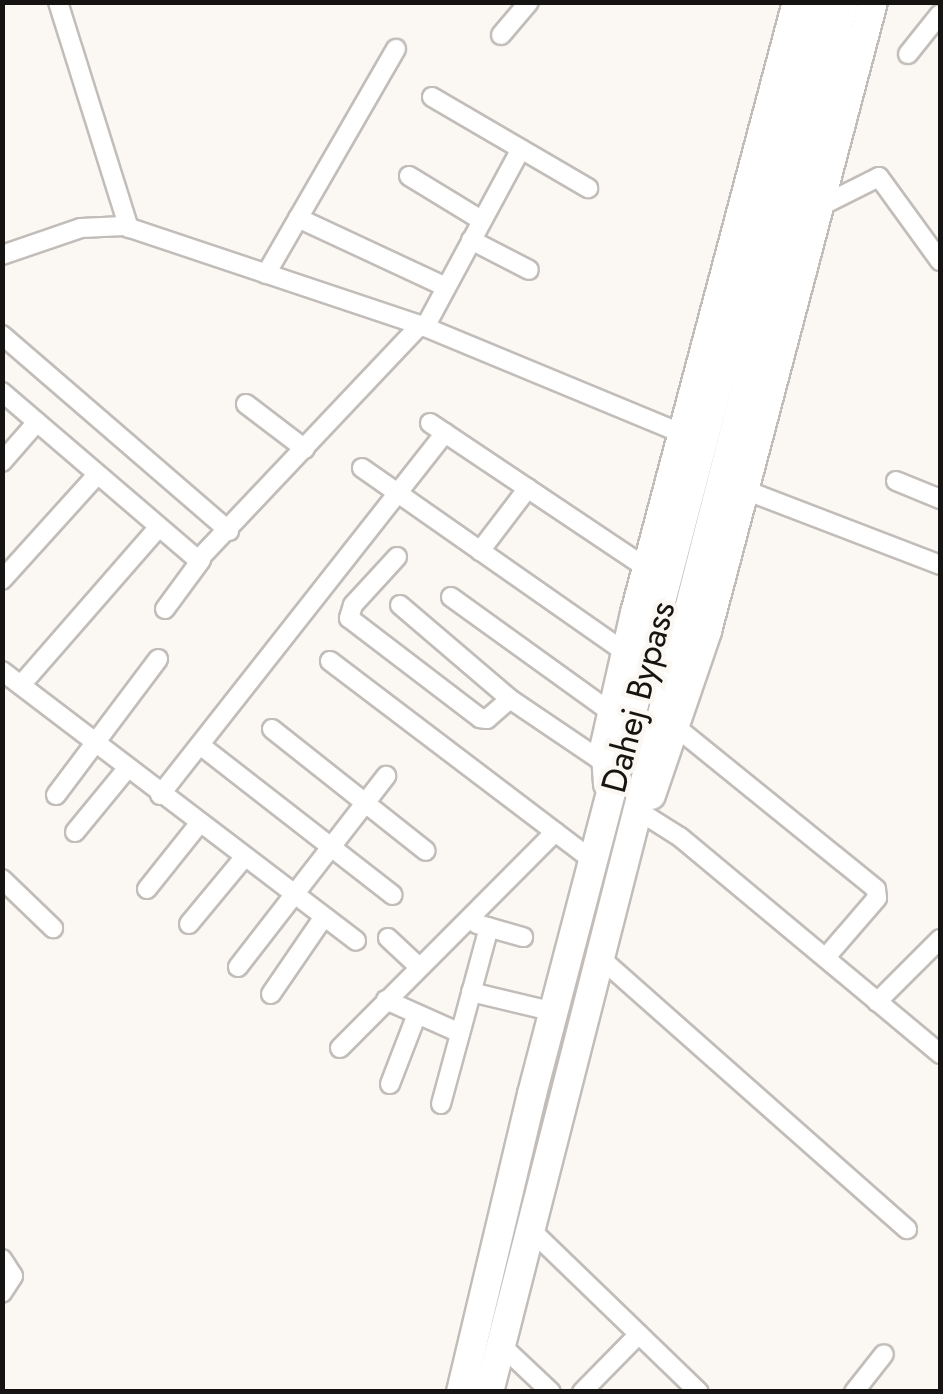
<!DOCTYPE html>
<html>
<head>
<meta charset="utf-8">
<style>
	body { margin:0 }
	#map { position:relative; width:943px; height:1394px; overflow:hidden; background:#fbf7f2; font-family:Jost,sans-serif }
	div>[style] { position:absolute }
	.roads { filter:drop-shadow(2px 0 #c2bdb9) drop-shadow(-2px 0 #c2bdb9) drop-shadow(0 2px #c2bdb9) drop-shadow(0 -2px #c2bdb9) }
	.minor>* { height:18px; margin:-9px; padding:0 9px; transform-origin:9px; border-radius:9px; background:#fff }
	.highway>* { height:28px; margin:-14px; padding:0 14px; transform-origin:14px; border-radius:14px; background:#fff }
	span { translate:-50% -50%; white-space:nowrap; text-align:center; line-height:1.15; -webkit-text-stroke:9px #fbf7f2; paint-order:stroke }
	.street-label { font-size:35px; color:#161412 }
	.frame { position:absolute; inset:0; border:5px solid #161412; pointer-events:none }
</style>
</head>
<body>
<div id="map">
	<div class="roads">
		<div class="minor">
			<i style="left:58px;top:2px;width:237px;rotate:72.6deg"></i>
			<i style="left:501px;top:35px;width:43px;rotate:-49.7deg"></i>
			<i style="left:908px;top:54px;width:51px;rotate:-51.3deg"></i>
			<i style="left:432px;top:97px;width:181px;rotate:30.3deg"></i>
			<i style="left:409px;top:176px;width:84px;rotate:31.4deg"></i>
			<i style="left:819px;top:207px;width:67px;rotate:-26.6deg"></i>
			<i style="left:879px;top:177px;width:104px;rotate:54deg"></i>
			<i style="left:298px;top:218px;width:163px;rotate:25deg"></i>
			<i style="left:471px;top:240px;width:65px;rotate:27.3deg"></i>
			<i style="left:2px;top:255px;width:83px;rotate:-18.9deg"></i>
			<i style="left:81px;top:228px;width:43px;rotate:-2.7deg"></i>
			<i style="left:124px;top:226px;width:312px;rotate:18.5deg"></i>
			<i style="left:420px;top:325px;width:285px;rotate:22.5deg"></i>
			<i style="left:266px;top:274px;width:260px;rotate:-60deg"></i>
			<i style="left:425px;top:327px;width:202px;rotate:-61.7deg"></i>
			<i style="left:2px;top:335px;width:300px;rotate:40.8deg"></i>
			<i style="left:2px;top:392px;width:258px;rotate:40.6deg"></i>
			<i style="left:198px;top:560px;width:323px;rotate:-46.6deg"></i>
			<i style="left:246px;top:404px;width:74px;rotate:37.3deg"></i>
			<i style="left:430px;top:423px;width:261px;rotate:33.8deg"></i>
			<i style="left:2px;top:462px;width:53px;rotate:-48.8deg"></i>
			<i style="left:362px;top:468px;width:322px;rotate:35deg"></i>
			<i style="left:896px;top:481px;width:48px;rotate:22.2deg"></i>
			<i style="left:745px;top:490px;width:209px;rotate:21deg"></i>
			<i style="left:480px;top:551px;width:79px;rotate:-52.7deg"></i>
			<i style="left:397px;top:557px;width:65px;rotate:132.5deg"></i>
			<i style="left:353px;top:605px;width:14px;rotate:107deg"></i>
			<i style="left:349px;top:618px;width:165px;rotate:37.4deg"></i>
			<i style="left:480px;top:718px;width:7px;rotate:8deg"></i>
			<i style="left:487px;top:719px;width:30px;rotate:-41deg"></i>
			<i style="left:510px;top:699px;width:116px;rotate:34.1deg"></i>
			<i style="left:2px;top:580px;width:142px;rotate:-47.9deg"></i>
			<i style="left:451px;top:597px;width:198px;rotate:35.8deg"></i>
			<i style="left:400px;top:605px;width:145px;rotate:40.5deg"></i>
			<i style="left:165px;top:609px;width:61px;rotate:-53.7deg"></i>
			<i style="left:330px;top:661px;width:333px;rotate:37.2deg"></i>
			<i style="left:2px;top:671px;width:445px;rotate:37.3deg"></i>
			<i style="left:21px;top:685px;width:207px;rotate:-48.9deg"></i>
			<i style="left:676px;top:727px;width:257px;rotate:39deg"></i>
			<i style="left:876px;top:889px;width:9px;rotate:84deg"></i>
			<i style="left:877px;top:898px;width:78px;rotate:130.8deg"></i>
			<i style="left:272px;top:729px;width:196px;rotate:38.4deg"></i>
			<i style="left:200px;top:745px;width:244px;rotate:37.9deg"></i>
			<i style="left:56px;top:795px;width:170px;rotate:-53.1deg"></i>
			<i style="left:160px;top:795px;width:461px;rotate:-51.8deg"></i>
			<i style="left:634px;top:808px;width:54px;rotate:32.2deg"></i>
			<i style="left:680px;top:837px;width:339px;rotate:39.8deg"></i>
			<i style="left:75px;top:832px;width:80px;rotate:-50.6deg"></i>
			<i style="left:2px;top:879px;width:71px;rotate:43.9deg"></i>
			<i style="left:147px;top:889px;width:82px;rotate:-51.4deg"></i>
			<i style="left:189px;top:924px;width:85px;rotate:-50.3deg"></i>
			<i style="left:477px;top:924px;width:48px;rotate:15.8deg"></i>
			<i style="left:388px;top:938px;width:41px;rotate:43deg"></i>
			<i style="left:597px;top:955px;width:414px;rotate:41.5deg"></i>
			<i style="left:238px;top:967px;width:242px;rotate:-52.2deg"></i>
			<i style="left:471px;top:992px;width:86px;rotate:13.4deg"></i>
			<i style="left:271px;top:994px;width:92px;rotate:-55.6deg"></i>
			<i style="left:386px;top:1000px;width:81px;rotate:24deg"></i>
			<i style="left:877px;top:1002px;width:89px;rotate:-45deg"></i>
			<i style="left:340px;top:1048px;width:305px;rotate:-45.1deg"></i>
			<i style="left:390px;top:1084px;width:75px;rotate:-68.9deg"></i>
			<i style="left:441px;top:1104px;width:183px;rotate:-74.8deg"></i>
			<i style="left:529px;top:1228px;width:236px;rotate:44deg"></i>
			<i style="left:2px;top:1259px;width:20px;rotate:57deg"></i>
			<i style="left:13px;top:1276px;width:20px;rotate:123deg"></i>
			<i style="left:500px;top:1344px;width:70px;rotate:43.3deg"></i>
			<i style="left:582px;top:1392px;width:81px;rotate:-45.5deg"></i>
			<i style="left:854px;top:1392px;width:48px;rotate:-51.7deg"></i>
		</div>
		<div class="highway">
			<i style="left:608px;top:784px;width:39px;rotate:-94deg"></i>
			<i style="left:605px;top:745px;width:135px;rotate:-77.2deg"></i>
			<i style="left:635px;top:613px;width:632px;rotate:-75.15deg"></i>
			<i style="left:651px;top:795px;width:173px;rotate:-71.1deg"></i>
			<i style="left:707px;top:631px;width:651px;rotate:-75.22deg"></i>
			<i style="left:461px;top:1392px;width:306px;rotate:-76.6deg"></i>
			<i style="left:532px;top:1094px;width:1129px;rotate:-75.32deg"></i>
			<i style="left:489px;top:1392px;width:1435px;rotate:-75.67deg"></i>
		</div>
	</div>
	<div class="street-label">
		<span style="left:638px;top:697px;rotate:-75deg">Dahej Bypass</span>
	</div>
	<div class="frame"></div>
</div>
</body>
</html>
